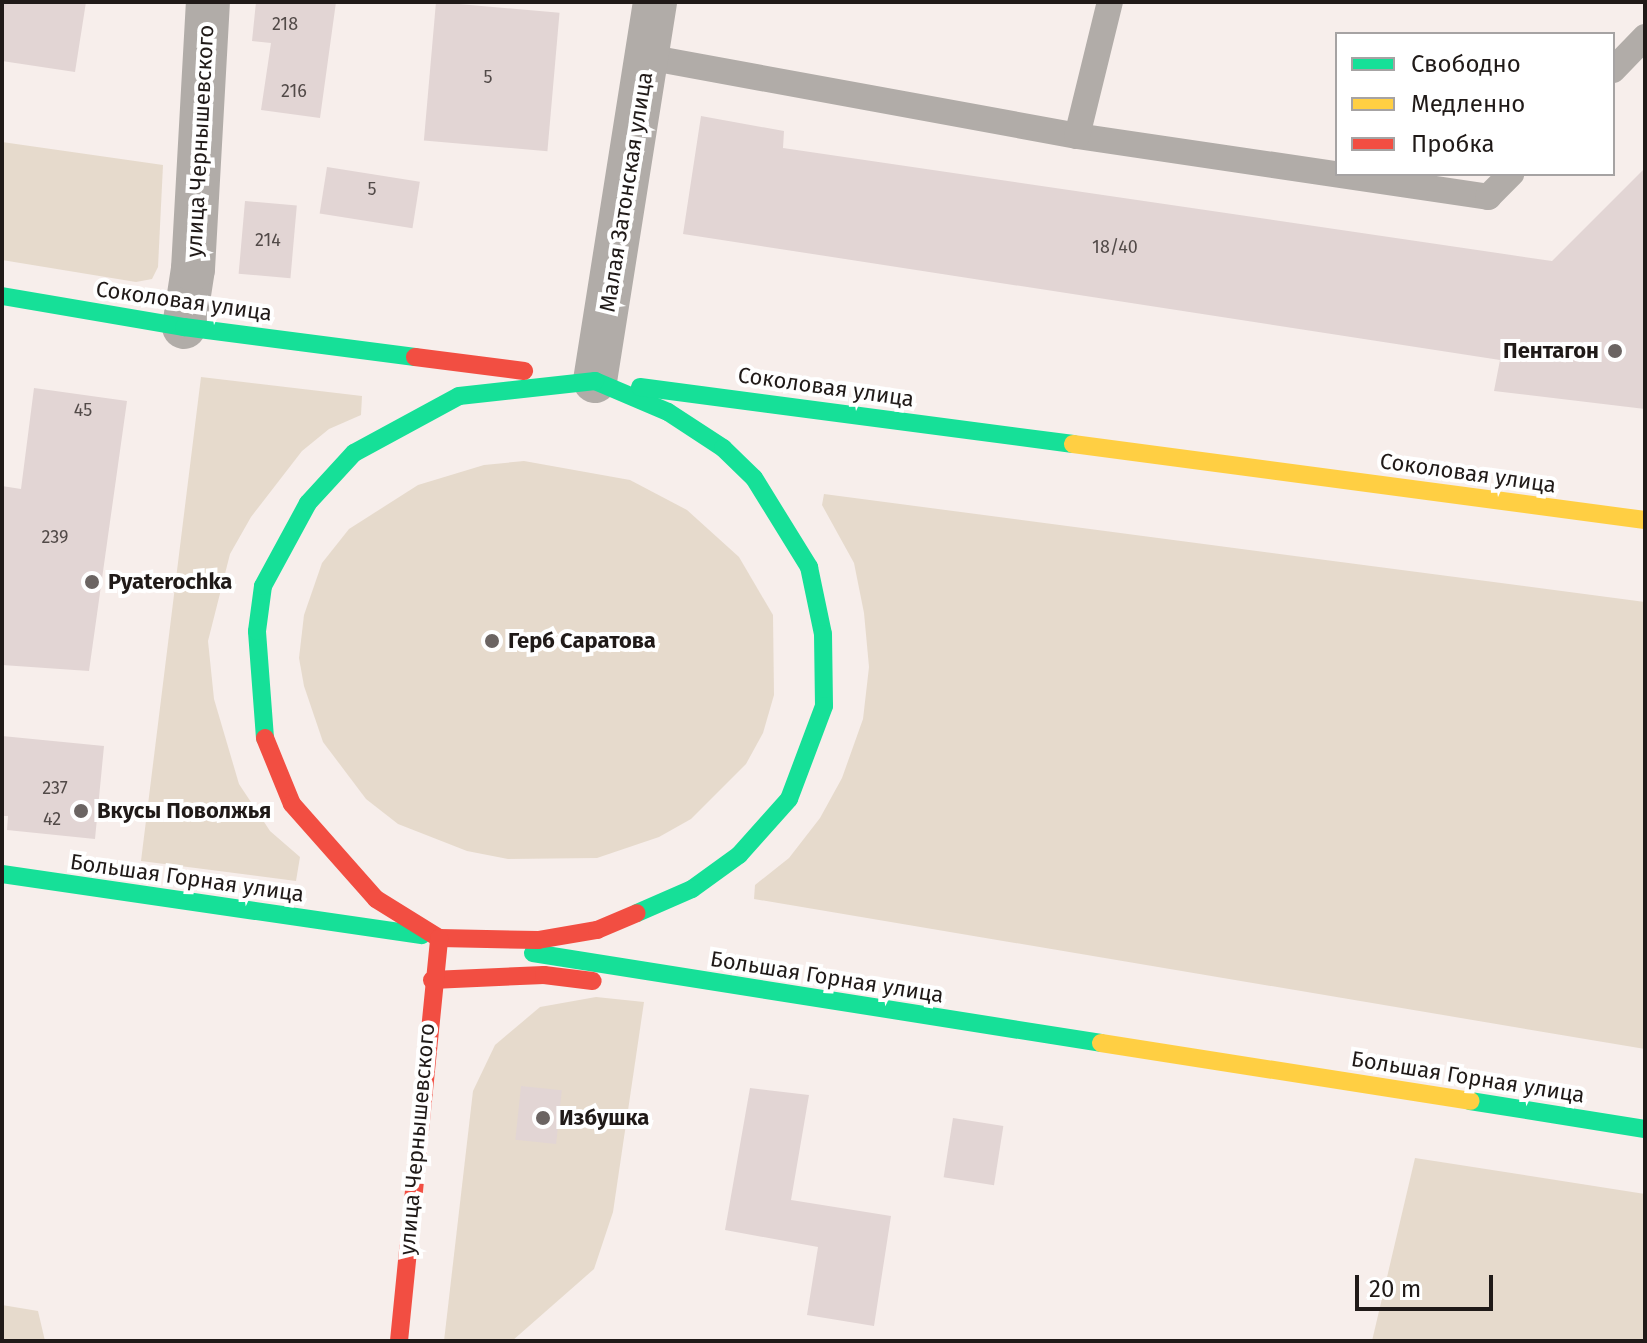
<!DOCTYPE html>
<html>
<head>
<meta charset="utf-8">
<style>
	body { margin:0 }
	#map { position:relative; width:1647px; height:1343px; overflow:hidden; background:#f7eeeb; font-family:"Fira Sans",sans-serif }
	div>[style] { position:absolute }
	.green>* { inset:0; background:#e6dacc }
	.building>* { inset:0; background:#e2d5d4; transform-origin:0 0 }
	.lane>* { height:26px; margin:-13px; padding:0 13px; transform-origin:13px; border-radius:13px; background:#b1aca8 }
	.street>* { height:44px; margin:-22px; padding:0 22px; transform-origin:22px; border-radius:22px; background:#b1aca8 }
	.fast>* { height:18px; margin:-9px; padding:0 9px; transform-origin:9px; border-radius:9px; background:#16e098 }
	.slow>* { height:18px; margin:-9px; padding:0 9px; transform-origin:9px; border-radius:9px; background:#ffcf43 }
	.jam>* { height:18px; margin:-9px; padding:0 9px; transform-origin:9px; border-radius:9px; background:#f24e42 }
	.dots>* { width:22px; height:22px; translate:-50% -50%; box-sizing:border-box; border:4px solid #fff; border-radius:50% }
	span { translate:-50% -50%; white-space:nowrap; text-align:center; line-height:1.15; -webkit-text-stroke:8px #fff; paint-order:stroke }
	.number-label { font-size:18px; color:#524a48 }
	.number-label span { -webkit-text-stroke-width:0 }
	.street-label { font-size:22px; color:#201a18 }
	.poi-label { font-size:22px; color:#201a18; font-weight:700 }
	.right { translate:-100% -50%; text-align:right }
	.left { translate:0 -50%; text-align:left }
	.frame { position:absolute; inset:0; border:4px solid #201a18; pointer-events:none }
	.legend { position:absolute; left:1335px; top:32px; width:280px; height:144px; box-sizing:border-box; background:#fff; border:2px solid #a6a3a3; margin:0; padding:10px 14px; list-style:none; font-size:24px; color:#201a18 }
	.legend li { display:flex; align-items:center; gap:16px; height:40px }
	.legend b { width:40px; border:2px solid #a6a3a3 }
	.scale { position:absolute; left:1355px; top:1275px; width:138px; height:36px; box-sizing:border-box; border:4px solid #201a18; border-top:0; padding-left:10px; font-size:24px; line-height:28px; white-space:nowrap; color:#201a18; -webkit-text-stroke:6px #fff; paint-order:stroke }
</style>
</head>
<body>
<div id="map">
	<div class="green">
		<i style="clip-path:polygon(2px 142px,163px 165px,158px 267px,152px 279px,136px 282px,2px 260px)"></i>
		<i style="clip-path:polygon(201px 377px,362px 396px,361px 415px,329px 429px,302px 451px,251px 517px,230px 554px,208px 641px,214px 699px,239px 784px,270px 831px,300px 857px,296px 881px,141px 861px)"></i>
		<i style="clip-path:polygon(524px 461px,630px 480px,687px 510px,739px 557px,773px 615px,774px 695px,763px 733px,746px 764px,691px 819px,659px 837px,597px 858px,508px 859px,467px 851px,398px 824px,366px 799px,323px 742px,304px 686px,299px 658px,304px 615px,322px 563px,349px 529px,418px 485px,484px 465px)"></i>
		<i style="clip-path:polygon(824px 494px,1645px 602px,1645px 1049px,754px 899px,755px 885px,789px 858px,820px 818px,842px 778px,863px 719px,869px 667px,864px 613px,854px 563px,822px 505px)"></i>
		<i style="clip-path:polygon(596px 997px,644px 1002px,613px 1212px,594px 1269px,512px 1341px,444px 1341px,473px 1091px,495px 1045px,540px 1007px)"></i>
		<i style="clip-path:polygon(1415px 1158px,1645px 1194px,1645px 1341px,1372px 1341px)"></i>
		<i style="clip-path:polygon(2px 1305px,38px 1311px,45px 1341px,2px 1341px)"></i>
	</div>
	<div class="building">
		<i style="clip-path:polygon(2px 2px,86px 2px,75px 72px,2px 61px)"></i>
		<i style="clip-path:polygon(256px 2px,336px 2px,320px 118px,261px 110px,271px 43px,252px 41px)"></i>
		<i style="left:436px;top:2px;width:124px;height:139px;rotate:5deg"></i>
		<i style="clip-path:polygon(701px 116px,784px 131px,783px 148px,1552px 261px,1645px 168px,1645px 409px,1494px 391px,1500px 360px,683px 234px)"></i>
		<i style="left:327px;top:167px;width:94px;height:47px;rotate:9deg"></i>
		<i style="left:245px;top:201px;width:52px;height:73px;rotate:5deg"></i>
		<i style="clip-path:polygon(34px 388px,127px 401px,89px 671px,2px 665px,2px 486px,21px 489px)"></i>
		<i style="clip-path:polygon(2px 736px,104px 746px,95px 839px,7px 830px,8px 816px,2px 816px)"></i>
		<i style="left:521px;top:1086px;width:41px;height:54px;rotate:6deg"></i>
		<i style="clip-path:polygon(750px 1088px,809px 1095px,791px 1200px,891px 1216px,874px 1326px,807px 1315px,818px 1247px,725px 1230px)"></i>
		<i style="left:953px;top:1118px;width:51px;height:60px;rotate:9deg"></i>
	</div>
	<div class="lane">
		<i style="left:647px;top:57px;width:437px;rotate:10.4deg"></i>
		<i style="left:1077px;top:136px;width:416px;rotate:8.4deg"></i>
		<i style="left:1488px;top:197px;width:33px;rotate:-45deg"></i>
		<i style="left:1613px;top:70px;width:46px;rotate:-45.9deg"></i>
		<i style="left:1077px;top:136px;width:138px;rotate:-76.2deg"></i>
	</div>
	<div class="street">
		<i style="left:184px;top:327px;width:59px;rotate:-81.2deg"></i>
		<i style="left:193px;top:269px;width:267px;rotate:-86.8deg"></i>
		<i style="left:595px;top:381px;width:384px;rotate:-81deg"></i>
	</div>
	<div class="fast">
		<i style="left:2px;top:296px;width:185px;rotate:9.7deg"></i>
		<i style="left:184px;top:327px;width:233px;rotate:7.4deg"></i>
		<i style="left:595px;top:381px;width:79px;rotate:23deg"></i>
		<i style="left:668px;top:412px;width:66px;rotate:33.2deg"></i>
		<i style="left:723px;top:448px;width:43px;rotate:44.1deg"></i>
		<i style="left:754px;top:478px;width:105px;rotate:58.3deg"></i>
		<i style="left:809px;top:567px;width:68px;rotate:78.2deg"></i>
		<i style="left:823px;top:634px;width:72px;rotate:89.2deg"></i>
		<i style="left:824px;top:706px;width:99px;rotate:110.6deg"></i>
		<i style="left:789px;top:799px;width:75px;rotate:131.8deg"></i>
		<i style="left:739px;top:855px;width:58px;rotate:144.1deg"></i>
		<i style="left:692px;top:889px;width:60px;rotate:156.4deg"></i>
		<i style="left:640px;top:387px;width:437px;rotate:7.5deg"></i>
		<i style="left:265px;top:738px;width:107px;rotate:-94.3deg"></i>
		<i style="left:257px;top:631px;width:45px;rotate:-82.4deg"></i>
		<i style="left:263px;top:586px;width:94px;rotate:-61.5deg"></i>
		<i style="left:308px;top:503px;width:68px;rotate:-47.4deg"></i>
		<i style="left:354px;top:453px;width:119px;rotate:-28.5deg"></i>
		<i style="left:459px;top:396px;width:137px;rotate:-6.3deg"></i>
		<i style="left:2px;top:874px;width:424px;rotate:8.3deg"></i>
		<i style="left:533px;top:953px;width:575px;rotate:9deg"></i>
		<i style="left:1470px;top:1101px;width:177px;rotate:9.1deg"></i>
	</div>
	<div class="slow">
		<i style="left:1073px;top:444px;width:577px;rotate:7.57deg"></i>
		<i style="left:1101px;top:1043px;width:374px;rotate:8.9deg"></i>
	</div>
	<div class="jam">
		<i style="left:415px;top:357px;width:110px;rotate:7.3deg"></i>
		<i style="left:265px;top:738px;width:71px;rotate:67.8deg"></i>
		<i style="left:292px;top:804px;width:127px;rotate:48.5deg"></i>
		<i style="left:376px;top:899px;width:74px;rotate:31.8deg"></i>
		<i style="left:439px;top:938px;width:99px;rotate:1.2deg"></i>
		<i style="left:538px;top:940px;width:60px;rotate:-9.6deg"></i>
		<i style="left:597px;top:930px;width:43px;rotate:-23deg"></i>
		<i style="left:432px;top:980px;width:112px;rotate:-2.6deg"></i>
		<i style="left:544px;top:975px;width:49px;rotate:7deg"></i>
		<i style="left:399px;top:1341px;width:405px;rotate:-84.3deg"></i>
	</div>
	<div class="dots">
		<i style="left:1615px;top:351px;background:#6b6462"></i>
		<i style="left:92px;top:582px;background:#6b6462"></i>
		<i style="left:492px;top:641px;background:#6b6462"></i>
		<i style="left:81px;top:811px;background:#6b6462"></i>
		<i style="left:543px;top:1118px;background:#6b6462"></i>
	</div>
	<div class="number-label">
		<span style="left:285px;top:24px">218</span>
		<span style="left:488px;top:77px">5</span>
		<span style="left:294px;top:91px">216</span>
		<span style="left:372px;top:189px">5</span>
		<span style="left:268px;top:240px">214</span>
		<span style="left:1115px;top:247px">18/40</span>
		<span style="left:83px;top:410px">45</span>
		<span style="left:55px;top:537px">239</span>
		<span style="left:55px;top:788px">237</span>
		<span style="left:52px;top:819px">42</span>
	</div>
	<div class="street-label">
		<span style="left:200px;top:141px;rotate:-87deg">улица Чернышевского</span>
		<span style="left:626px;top:192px;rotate:-81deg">Малая Затонская улица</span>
		<span style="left:184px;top:301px;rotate:8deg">Соколовая улица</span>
		<span style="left:826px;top:387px;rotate:8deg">Соколовая улица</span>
		<span style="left:1468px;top:473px;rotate:8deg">Соколовая улица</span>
		<span style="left:187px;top:878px;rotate:8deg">Большая Горная улица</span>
		<span style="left:827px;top:977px;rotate:9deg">Большая Горная улица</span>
		<span style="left:1468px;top:1077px;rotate:9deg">Большая Горная улица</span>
		<span style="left:417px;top:1139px;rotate:-85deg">улица Чернышевского</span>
	</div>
	<div class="poi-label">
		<span class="right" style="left:1599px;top:351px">Пентагон</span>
		<span class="left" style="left:108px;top:582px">Pyaterochka</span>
		<span class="left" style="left:508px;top:641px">Герб Саратова</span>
		<span class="left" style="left:97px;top:811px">Вкусы Поволжья</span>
		<span class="left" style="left:559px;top:1118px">Избушка</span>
	</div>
	<div class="frame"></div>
	<ul class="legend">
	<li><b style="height:10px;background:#16e098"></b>Свободно</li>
	<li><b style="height:10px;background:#ffcf43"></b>Медленно</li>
	<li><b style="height:10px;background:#f24e42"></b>Пробка</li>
	</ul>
	<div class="scale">20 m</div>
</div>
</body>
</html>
